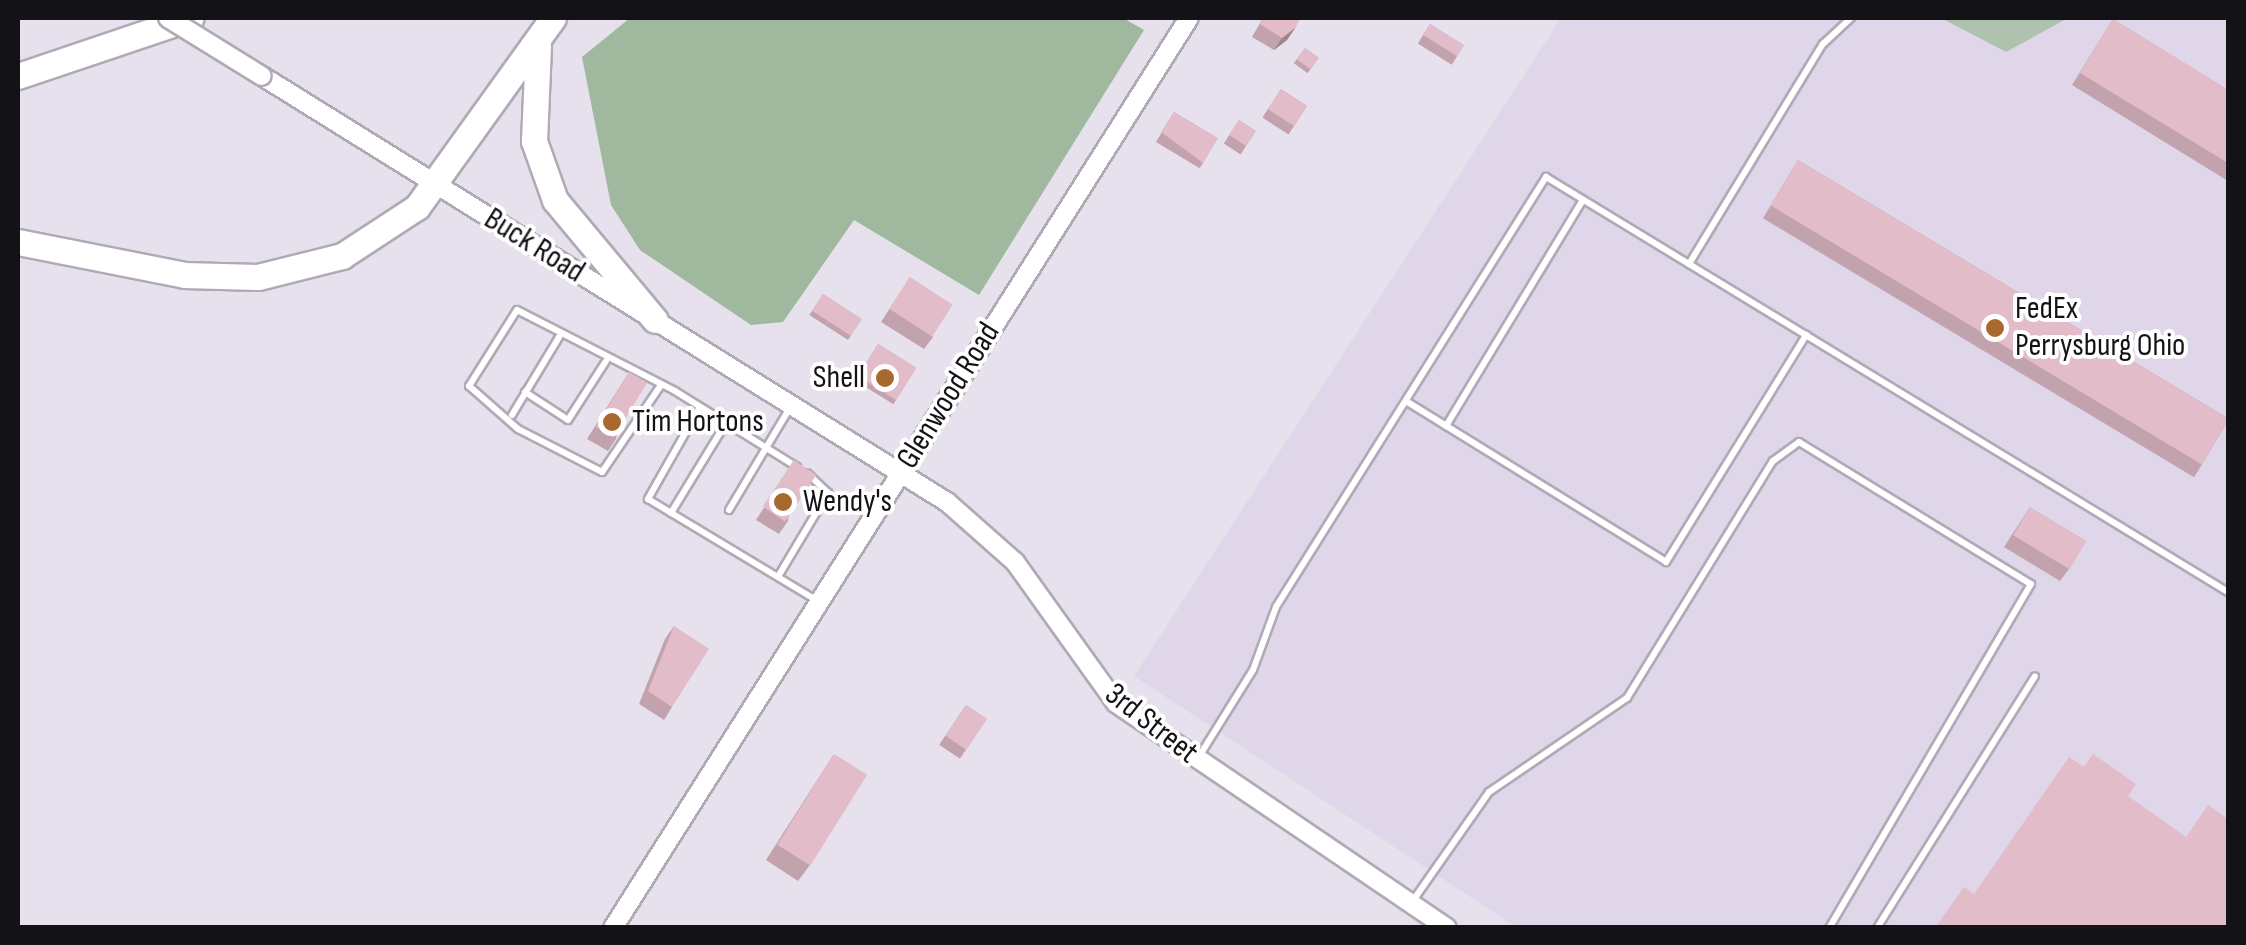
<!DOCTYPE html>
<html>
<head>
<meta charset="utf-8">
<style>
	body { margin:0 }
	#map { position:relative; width:2246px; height:945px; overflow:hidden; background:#e7e1ee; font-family:"Sofia Sans Condensed",sans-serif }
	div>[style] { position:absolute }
	.built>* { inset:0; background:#dfd6ea }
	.green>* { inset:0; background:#afc2ae }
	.forest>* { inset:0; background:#9fb89e }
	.roads { filter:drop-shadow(2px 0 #b0aab7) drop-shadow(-2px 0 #b0aab7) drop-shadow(0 2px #b0aab7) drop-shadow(0 -2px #b0aab7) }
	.service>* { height:6px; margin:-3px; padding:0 3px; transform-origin:3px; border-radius:3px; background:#fff }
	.tertiary>* { height:18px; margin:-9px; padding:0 9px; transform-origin:9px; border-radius:9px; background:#fff }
	.motorway>* { height:25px; margin:-12.5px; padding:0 12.5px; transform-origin:12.5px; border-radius:12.5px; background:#fff }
	.bridges { filter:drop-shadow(2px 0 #b0aab7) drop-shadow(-2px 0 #b0aab7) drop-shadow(0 2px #b0aab7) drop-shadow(0 -2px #b0aab7) }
	.tertiary-bridge>* { height:18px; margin:-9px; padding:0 9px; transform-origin:9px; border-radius:9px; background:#fff }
	.wall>* { inset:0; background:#c2a2ad; transform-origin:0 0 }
	.shaded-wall>* { inset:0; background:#9e848d }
	.building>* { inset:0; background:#e2bcc9; transform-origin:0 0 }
	.dots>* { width:28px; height:28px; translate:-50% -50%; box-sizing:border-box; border:5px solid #fff; border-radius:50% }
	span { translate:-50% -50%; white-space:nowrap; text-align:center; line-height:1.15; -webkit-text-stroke:8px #fff; paint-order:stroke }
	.street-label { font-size:32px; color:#131216 }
	.poi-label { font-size:32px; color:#131216 }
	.left { translate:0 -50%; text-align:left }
	.right { translate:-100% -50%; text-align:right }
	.frame { position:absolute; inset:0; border:20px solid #131216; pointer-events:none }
</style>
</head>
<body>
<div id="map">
	<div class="built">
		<i style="clip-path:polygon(1561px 18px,2228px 18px,2228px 927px,1516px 927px,1134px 676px)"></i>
	</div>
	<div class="green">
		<i style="clip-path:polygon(1941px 18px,2068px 18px,2006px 52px)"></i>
	</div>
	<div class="forest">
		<i style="clip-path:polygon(630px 18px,1123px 18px,1144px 30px,979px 295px,854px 220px,783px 322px,751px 325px,640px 250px,611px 205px,582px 57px)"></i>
	</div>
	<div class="roads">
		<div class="service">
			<i style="left:1689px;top:264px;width:258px;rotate:-58.7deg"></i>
			<i style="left:1823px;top:44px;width:38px;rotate:-43deg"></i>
			<i style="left:661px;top:385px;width:105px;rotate:124.1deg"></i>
			<i style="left:602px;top:472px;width:94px;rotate:-152.9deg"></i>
			<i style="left:518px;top:429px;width:65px;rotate:-138.7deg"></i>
			<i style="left:469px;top:386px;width:90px;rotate:-57.7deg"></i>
			<i style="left:517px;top:310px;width:178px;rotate:27.1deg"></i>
			<i style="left:675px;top:391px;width:144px;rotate:31.9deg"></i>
			<i style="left:525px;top:392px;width:51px;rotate:33.1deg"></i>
			<i style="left:568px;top:420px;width:70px;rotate:-57.2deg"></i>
			<i style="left:1409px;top:403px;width:302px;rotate:31.7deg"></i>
			<i style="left:1666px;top:562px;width:267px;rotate:-58.3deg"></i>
			<i style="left:700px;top:407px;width:106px;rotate:119.5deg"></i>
			<i style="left:648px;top:499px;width:198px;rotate:31deg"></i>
			<i style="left:512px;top:415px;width:91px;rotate:-58.9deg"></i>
			<i style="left:1446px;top:426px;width:264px;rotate:-58.8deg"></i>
			<i style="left:729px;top:510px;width:121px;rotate:-59.2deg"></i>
			<i style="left:671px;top:513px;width:105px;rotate:-58.6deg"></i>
			<i style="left:779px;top:575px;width:96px;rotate:-59.1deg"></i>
			<i style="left:828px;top:493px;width:28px;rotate:-136deg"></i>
			<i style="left:1200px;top:755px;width:100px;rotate:-58.1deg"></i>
			<i style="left:1253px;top:670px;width:67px;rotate:-69.9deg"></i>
			<i style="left:1276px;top:607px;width:508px;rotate:-57.88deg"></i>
			<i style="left:1546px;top:177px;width:798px;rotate:31.32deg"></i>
			<i style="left:1412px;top:902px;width:134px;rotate:-55deg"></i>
			<i style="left:1489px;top:792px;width:167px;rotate:-34.3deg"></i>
			<i style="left:1627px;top:698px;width:278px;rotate:-58.4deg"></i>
			<i style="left:1773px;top:461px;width:32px;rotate:-36deg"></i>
			<i style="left:1799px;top:442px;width:272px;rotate:31.5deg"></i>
			<i style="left:2031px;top:584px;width:399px;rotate:120.4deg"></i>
			<i style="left:1877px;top:928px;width:297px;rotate:-57.9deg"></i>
		</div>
		<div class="tertiary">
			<i style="left:262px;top:76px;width:807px;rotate:31.88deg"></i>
			<i style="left:947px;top:502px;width:91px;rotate:41.4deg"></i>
			<i style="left:1015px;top:562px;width:173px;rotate:54.4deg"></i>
			<i style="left:1116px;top:703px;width:400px;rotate:34.2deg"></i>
			<i style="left:613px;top:928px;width:1077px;rotate:-57.67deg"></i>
		</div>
		<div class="motorway">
			<i style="left:538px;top:46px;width:95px;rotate:92.4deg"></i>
			<i style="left:534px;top:141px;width:63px;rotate:70.4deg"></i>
			<i style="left:555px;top:200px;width:156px;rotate:50.2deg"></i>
			<i style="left:18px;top:76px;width:182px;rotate:-18.6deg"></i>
			<i style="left:18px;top:242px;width:169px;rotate:11.2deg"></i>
			<i style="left:184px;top:275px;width:74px;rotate:1.5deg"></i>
			<i style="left:258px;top:277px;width:87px;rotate:-14deg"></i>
			<i style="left:342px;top:256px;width:90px;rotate:-33.2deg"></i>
			<i style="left:417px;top:207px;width:233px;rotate:-54.3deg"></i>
		</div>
	</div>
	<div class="bridges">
		<div class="tertiary-bridge">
			<i style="left:168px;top:18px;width:110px;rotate:31.7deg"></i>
		</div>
	</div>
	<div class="wall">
		<i style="clip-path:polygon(1263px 18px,1300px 18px,1287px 40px,1274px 50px,1252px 37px)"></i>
		<i style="clip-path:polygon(2113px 19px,2228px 90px,2228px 181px,2072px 85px)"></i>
		<i style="left:1430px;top:24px;width:40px;height:23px;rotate:32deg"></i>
		<i style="left:1305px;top:48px;width:17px;height:19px;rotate:36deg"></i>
		<i style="left:1281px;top:89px;width:31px;height:34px;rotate:33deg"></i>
		<i style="left:1174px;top:112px;width:51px;height:35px;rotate:31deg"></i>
		<i style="left:1239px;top:120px;width:20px;height:28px;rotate:33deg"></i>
		<i style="left:1798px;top:160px;width:503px;height:68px;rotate:31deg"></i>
		<i style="clip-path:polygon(910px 277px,933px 337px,924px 349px,881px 322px)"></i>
		<i style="left:823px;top:294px;width:46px;height:25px;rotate:33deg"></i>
		<i style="left:878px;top:344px;width:45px;height:43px;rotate:32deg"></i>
		<i style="clip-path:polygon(629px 372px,616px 439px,608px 451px,587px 439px)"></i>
		<i style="clip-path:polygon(794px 460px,788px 521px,779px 534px,756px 520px)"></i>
		<i style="clip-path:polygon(2030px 507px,2069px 569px,2060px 581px,2004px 547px)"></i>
		<i style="clip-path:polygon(674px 626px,672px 707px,664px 720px,639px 704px,665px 639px)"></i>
		<i style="left:966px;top:705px;width:25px;height:48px;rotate:34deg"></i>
		<i style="clip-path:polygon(834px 754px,810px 865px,798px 881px,766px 860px)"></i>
	</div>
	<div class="shaded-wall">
		<i style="clip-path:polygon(1296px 27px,1287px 40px,1274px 50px,1282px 38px)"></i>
	</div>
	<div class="building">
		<i style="clip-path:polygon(1265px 18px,1300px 18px,1296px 27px,1282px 38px,1260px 24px)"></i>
		<i style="clip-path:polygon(2113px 19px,2228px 90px,2228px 163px,2080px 73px)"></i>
		<i style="left:1430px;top:24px;width:40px;height:13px;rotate:32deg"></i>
		<i style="left:1305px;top:48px;width:17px;height:14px;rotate:36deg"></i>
		<i style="left:1281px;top:89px;width:31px;height:24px;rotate:33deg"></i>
		<i style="clip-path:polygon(1174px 112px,1218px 138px,1203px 163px,1161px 132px)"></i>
		<i style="left:1239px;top:120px;width:20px;height:18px;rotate:33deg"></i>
		<i style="left:1798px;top:160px;width:503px;height:53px;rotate:31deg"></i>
		<i style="left:910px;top:277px;width:51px;height:38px;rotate:33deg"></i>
		<i style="left:823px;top:294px;width:46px;height:20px;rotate:33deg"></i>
		<i style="left:878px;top:344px;width:45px;height:38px;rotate:32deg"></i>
		<i style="left:629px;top:372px;width:21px;height:64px;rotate:31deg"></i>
		<i style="left:794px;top:460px;width:27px;height:56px;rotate:34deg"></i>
		<i style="left:2030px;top:507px;width:66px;height:33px;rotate:31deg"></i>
		<i style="clip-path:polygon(674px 626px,709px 649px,672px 707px,648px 691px)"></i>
		<i style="left:966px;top:705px;width:25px;height:37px;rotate:34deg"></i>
		<i style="left:834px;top:754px;width:39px;height:107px;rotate:32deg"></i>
		<i style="clip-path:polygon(2093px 754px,2136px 784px,2128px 796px,2186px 837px,2208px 805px,2228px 819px,2228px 928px,1935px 928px,1964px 887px,1974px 894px,2069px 757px,2084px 767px)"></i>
	</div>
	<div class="dots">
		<i style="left:1995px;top:328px;background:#a86931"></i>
		<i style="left:885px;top:378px;background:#a86931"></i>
		<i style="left:612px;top:422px;background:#a86931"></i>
		<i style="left:783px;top:502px;background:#a86931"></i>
	</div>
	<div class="street-label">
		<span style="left:534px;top:246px;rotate:32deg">Buck Road</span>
		<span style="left:949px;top:396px;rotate:-58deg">Glenwood Road</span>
		<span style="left:1151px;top:724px;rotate:38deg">3rd Street</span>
	</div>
	<div class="poi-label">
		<span class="left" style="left:2015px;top:328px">FedEx<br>Perrysburg Ohio</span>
		<span class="right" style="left:865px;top:378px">Shell</span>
		<span class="left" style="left:632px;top:422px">Tim Hortons</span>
		<span class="left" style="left:803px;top:502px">Wendy's</span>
	</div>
	<div class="frame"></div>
</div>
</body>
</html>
